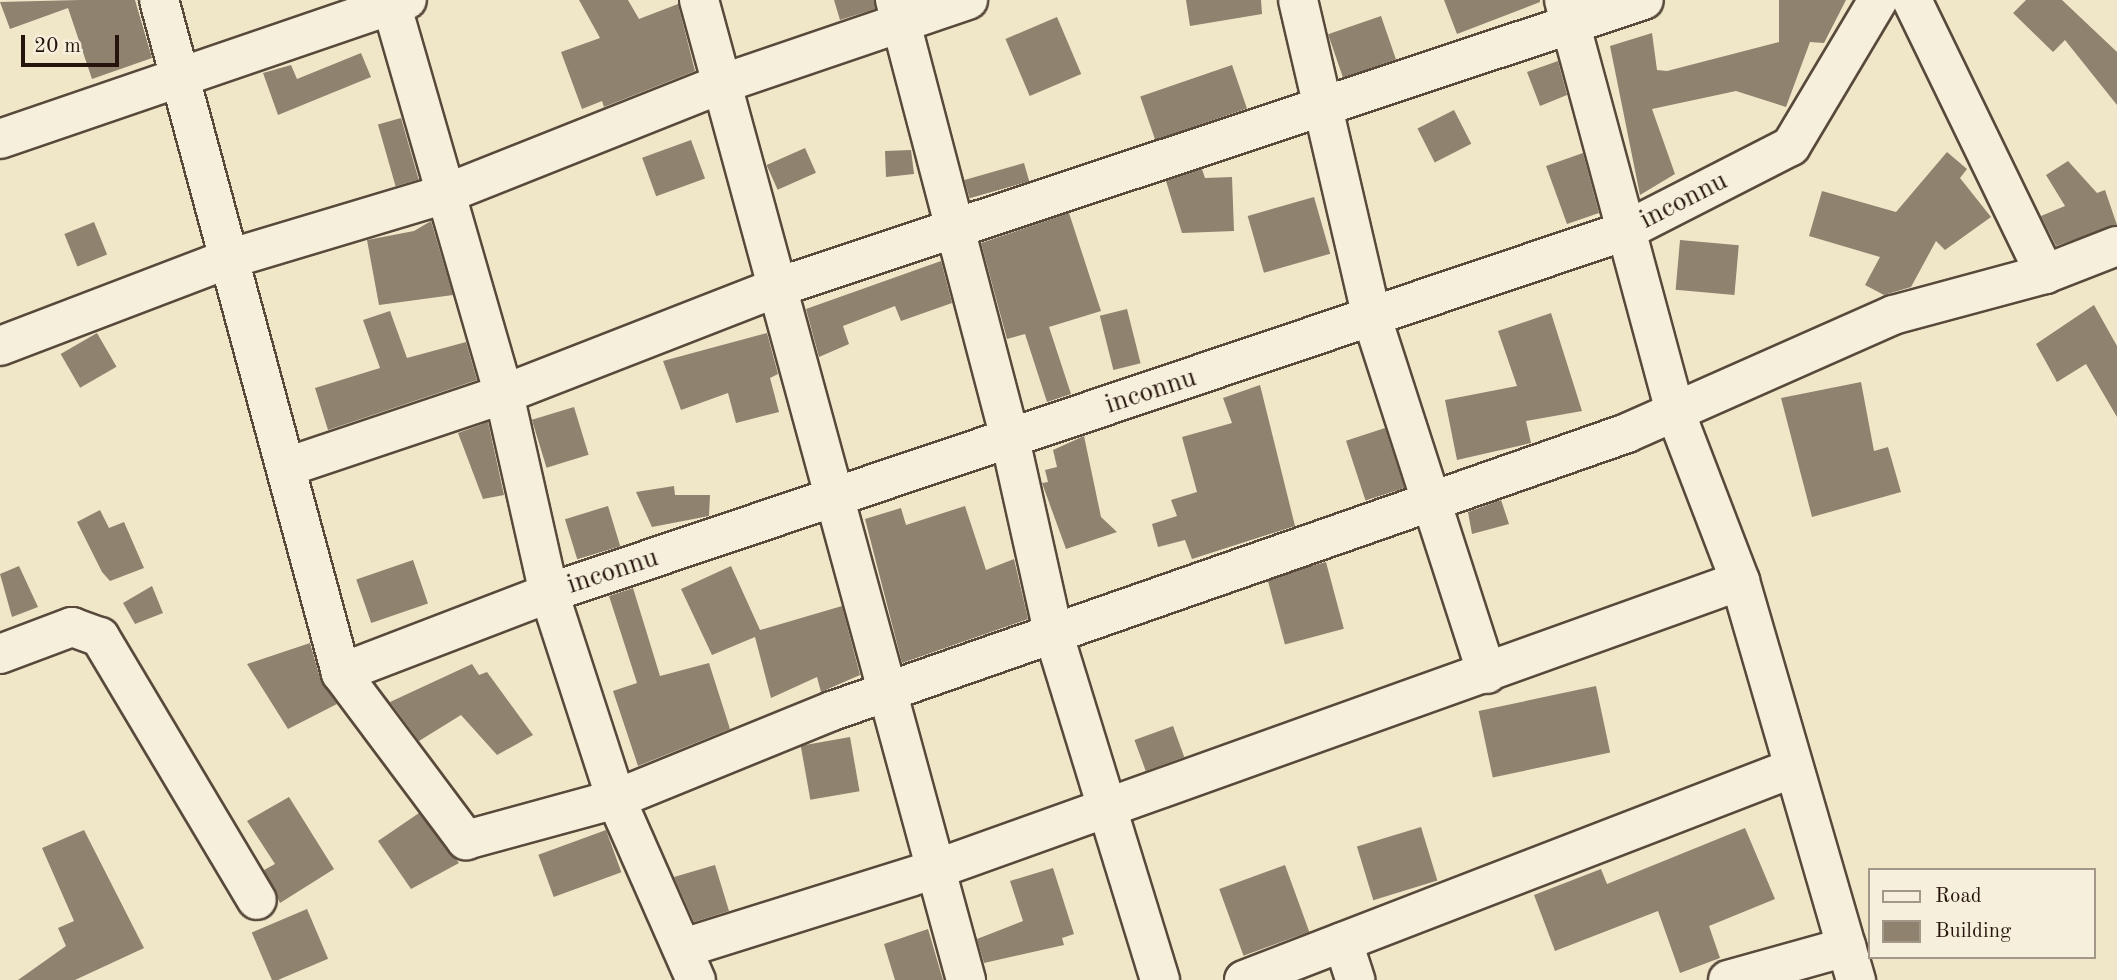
<!DOCTYPE html>
<html>
<head>
<meta charset="utf-8">
<style>
	body { margin:0 }
	#map { position:relative; width:2117px; height:980px; overflow:hidden; background:#f0e7c9; font-family:"Old Standard TT",serif }
	div>[style] { position:absolute }
	.building>* { inset:0; background:#8f826e; transform-origin:0 0 }
	.roads { filter:drop-shadow(2px 0 #58493b) drop-shadow(-2px 0 #58493b) drop-shadow(0 2px #58493b) drop-shadow(0 -2px #58493b) }
	.minor>* { height:38px; margin:-19px; padding:0 19px; transform-origin:19px; border-radius:19px; background:#f5efdc }
	span { translate:-50% -50%; white-space:nowrap; text-align:center; line-height:1.15; -webkit-text-stroke:5px #f5efdc; paint-order:stroke }
	.street-label { font-size:28px; color:#26140c }
	.legend { position:absolute; left:1868px; top:868px; width:228px; height:91px; box-sizing:border-box; background:#f5efdc; border:2px solid #a29789; margin:0; padding:9px 12px; list-style:none; font-size:21px; color:#26140c }
	.legend li { display:flex; align-items:center; gap:14px; height:35px }
	.legend b { width:35px; border:2px solid #a29789 }
	.scale { position:absolute; left:21px; top:35px; width:98px; height:32px; box-sizing:border-box; border:4px solid #26140c; border-top:0; padding-left:9px; font-size:21px; line-height:24px; white-space:nowrap; color:#26140c; -webkit-text-stroke:5px #f5efdc; paint-order:stroke }
</style>
</head>
<body>
<div id="map">
	<div class="building">
		<i style="clip-path:polygon(80px 0,135px 0,152px 58px,92px 79px,68px 8px,10px 29px,0 2px)"></i>
		<i style="clip-path:polygon(579px 0,628px 0,639px 19px,678px 4px,695px 71px,604px 107px,602px 101px,582px 109px,561px 52px,600px 38px)"></i>
		<i style="clip-path:polygon(834px 0,874px 0,875px 9px,840px 20px)"></i>
		<i style="clip-path:polygon(1186px 0,1261px 0,1262px 14px,1190px 26px)"></i>
		<i style="clip-path:polygon(1444px 0,1540px 0,1540px 2px,1457px 34px)"></i>
		<i style="clip-path:polygon(1779px 0,1846px 0,1824px 43px,1810px 42px,1786px 107px,1736px 91px,1652px 109px,1675px 174px,1640px 195px,1610px 46px,1652px 33px,1657px 70px,1667px 71px,1779px 42px)"></i>
		<i style="clip-path:polygon(2026px 0,2062px 0,2117px 52px,2117px 105px,2065px 40px,2053px 52px,2013px 13px)"></i>
		<i style="left:1381px;top:16px;width:46px;height:56px;rotate:71deg"></i>
		<i style="left:1057px;top:17px;width:62px;height:56px;rotate:67deg"></i>
		<i style="clip-path:polygon(361px 53px,371px 77px,278px 115px,263px 73px,291px 65px,297px 79px)"></i>
		<i style="clip-path:polygon(1558px 61px,1567px 95px,1540px 106px,1527px 72px)"></i>
		<i style="left:1232px;top:65px;width:46px;height:97px;rotate:71deg"></i>
		<i style="left:1454px;top:110px;width:38px;height:41px;rotate:63deg"></i>
		<i style="left:401px;top:118px;width:64px;height:24px;rotate:74deg"></i>
		<i style="left:691px;top:140px;width:41px;height:52px;rotate:70deg"></i>
		<i style="left:805px;top:148px;width:27px;height:42px;rotate:66deg"></i>
		<i style="clip-path:polygon(911px 150px,914px 174px,886px 177px,885px 151px)"></i>
		<i style="clip-path:polygon(1947px 152px,1967px 169px,1960px 178px,1991px 217px,1945px 250px,1936px 241px,1911px 287px,1884px 295px,1865px 285px,1880px 257px,1809px 236px,1822px 191px,1896px 212px)"></i>
		<i style="clip-path:polygon(1583px 153px,1599px 213px,1567px 224px,1546px 166px)"></i>
		<i style="clip-path:polygon(2068px 161px,2097px 193px,2105px 190px,2117px 225px,2056px 246px,2041px 216px,2065px 206px,2046px 175px)"></i>
		<i style="left:1024px;top:163px;width:19px;height:62px;rotate:74deg"></i>
		<i style="clip-path:polygon(1202px 169px,1205px 178px,1232px 177px,1234px 231px,1182px 233px,1166px 181px)"></i>
		<i style="left:1314px;top:197px;width:59px;height:69px;rotate:74deg"></i>
		<i style="clip-path:polygon(1069px 213px,1101px 311px,1049px 327px,1071px 394px,1047px 402px,1025px 334px,1007px 339px,981px 243px)"></i>
		<i style="clip-path:polygon(431px 221px,453px 295px,379px 305px,367px 240px,414px 231px)"></i>
		<i style="left:94px;top:222px;width:35px;height:32px;rotate:68deg"></i>
		<i style="left:1680px;top:240px;width:59px;height:50px;rotate:5deg"></i>
		<i style="clip-path:polygon(941px 261px,952px 303px,901px 321px,895px 306px,843px 326px,849px 344px,819px 357px,806px 309px)"></i>
		<i style="clip-path:polygon(2094px 305px,2117px 346px,2117px 417px,2086px 364px,2057px 382px,2036px 344px)"></i>
		<i style="left:1127px;top:309px;width:56px;height:28px;rotate:76deg"></i>
		<i style="clip-path:polygon(390px 311px,407px 358px,466px 342px,477px 380px,328px 430px,315px 388px,380px 368px,363px 320px)"></i>
		<i style="clip-path:polygon(1551px 313px,1582px 411px,1526px 421px,1531px 443px,1457px 460px,1445px 400px,1517px 386px,1498px 331px)"></i>
		<i style="left:97px;top:333px;width:39px;height:42px;rotate:60deg"></i>
		<i style="clip-path:polygon(767px 333px,778px 374px,770px 378px,779px 412px,736px 423px,728px 393px,681px 410px,663px 361px)"></i>
		<i style="clip-path:polygon(1861px 382px,1874px 451px,1888px 447px,1901px 492px,1812px 517px,1781px 398px)"></i>
		<i style="clip-path:polygon(1260px 385px,1295px 526px,1192px 559px,1185px 540px,1158px 547px,1152px 524px,1177px 516px,1171px 500px,1197px 492px,1182px 437px,1232px 423px,1223px 398px)"></i>
		<i style="left:574px;top:407px;width:50px;height:44px;rotate:73deg"></i>
		<i style="clip-path:polygon(488px 422px,504px 495px,483px 499px,458px 433px)"></i>
		<i style="left:1385px;top:428px;width:63px;height:41px;rotate:72deg"></i>
		<i style="clip-path:polygon(1084px 436px,1101px 517px,1117px 532px,1066px 549px,1042px 483px,1048px 482px,1045px 470px,1057px 467px,1053px 450px)"></i>
		<i style="clip-path:polygon(674px 486px,675px 495px,710px 495px,709px 516px,652px 527px,636px 492px)"></i>
		<i style="clip-path:polygon(1501px 500px,1509px 524px,1472px 534px,1468px 512px)"></i>
		<i style="left:608px;top:506px;width:42px;height:45px;rotate:73deg"></i>
		<i style="clip-path:polygon(965px 506px,986px 570px,1014px 559px,1028px 619px,902px 663px,865px 519px,901px 508px,906px 525px)"></i>
		<i style="clip-path:polygon(100px 510px,109px 528px,124px 522px,144px 568px,110px 581px,102px 572px,77px 522px)"></i>
		<i style="left:413px;top:560px;width:46px;height:60px;rotate:71deg"></i>
		<i style="left:1326px;top:562px;width:69px;height:61px;rotate:75deg"></i>
		<i style="clip-path:polygon(19px 566px,38px 607px,12px 617px,0 574px)"></i>
		<i style="clip-path:polygon(731px 566px,760px 630px,842px 606px,860px 675px,821px 692px,817px 677px,771px 698px,755px 637px,712px 655px,681px 589px)"></i>
		<i style="clip-path:polygon(152px 586px,163px 613px,135px 624px,123px 603px)"></i>
		<i style="clip-path:polygon(633px 588px,660px 676px,709px 663px,730px 729px,638px 766px,613px 691px,637px 683px,609px 596px)"></i>
		<i style="clip-path:polygon(310px 643px,321px 681px,337px 704px,288px 729px,247px 664px)"></i>
		<i style="clip-path:polygon(472px 664px,479px 675px,487px 672px,533px 735px,497px 755px,461px 715px,419px 741px,390px 702px)"></i>
		<i style="left:1596px;top:686px;width:68px;height:120px;rotate:78deg"></i>
		<i style="left:1173px;top:726px;width:33px;height:41px;rotate:70deg"></i>
		<i style="left:850px;top:737px;width:55px;height:50px;rotate:80deg"></i>
		<i style="clip-path:polygon(289px 797px,334px 869px,280px 903px,264px 870px,275px 864px,247px 821px)"></i>
		<i style="clip-path:polygon(419px 813px,459px 863px,411px 889px,378px 841px)"></i>
		<i style="left:1421px;top:827px;width:56px;height:67px;rotate:73deg"></i>
		<i style="clip-path:polygon(1745px 828px,1775px 899px,1709px 926px,1720px 958px,1680px 973px,1658px 911px,1555px 951px,1534px 895px,1601px 869px,1607px 884px)"></i>
		<i style="clip-path:polygon(84px 830px,144px 948px,75px 980px,18px 980px,66px 946px,58px 928px,74px 921px,42px 848px)"></i>
		<i style="left:606px;top:830px;width:45px;height:72px;rotate:70deg"></i>
		<i style="clip-path:polygon(715px 865px,729px 911px,694px 922px,674px 877px)"></i>
		<i style="left:1285px;top:865px;width:71px;height:70px;rotate:70deg"></i>
		<i style="clip-path:polygon(1053px 868px,1074px 934px,1062px 938px,1064px 945px,984px 963px,977px 939px,1023px 921px,1010px 881px)"></i>
		<i style="left:307px;top:909px;width:54px;height:60px;rotate:67deg"></i>
		<i style="clip-path:polygon(928px 929px,943px 980px,895px 980px,884px 944px)"></i>
	</div>
	<div class="roads">
		<div class="minor">
			<i style="left:159px;top:0;width:697px;rotate:74.87deg"></i>
			<i style="left:341px;top:673px;width:209px;rotate:53.2deg"></i>
			<i style="left:466px;top:840px;width:156px;rotate:-15.3deg"></i>
			<i style="left:616px;top:799px;width:233px;rotate:-22.2deg"></i>
			<i style="left:832px;top:711px;width:842px;rotate:-19.27deg"></i>
			<i style="left:1627px;top:433px;width:291px;rotate:-23.9deg"></i>
			<i style="left:1893px;top:315px;width:157px;rotate:-15.1deg"></i>
			<i style="left:2045px;top:274px;width:77px;rotate:-21.3deg"></i>
			<i style="left:390px;top:0;width:410px;rotate:73.9deg"></i>
			<i style="left:504px;top:394px;width:204px;rotate:77.3deg"></i>
			<i style="left:549px;top:593px;width:217px;rotate:72deg"></i>
			<i style="left:616px;top:799px;width:198px;rotate:66.2deg"></i>
			<i style="left:699px;top:0;width:1016px;rotate:74.76deg"></i>
			<i style="left:895px;top:0;width:454px;rotate:75.3deg"></i>
			<i style="left:1010px;top:439px;width:198px;rotate:77.4deg"></i>
			<i style="left:1053px;top:632px;width:364px;rotate:72.9deg"></i>
			<i style="left:1298px;top:0;width:326px;rotate:76.9deg"></i>
			<i style="left:1372px;top:318px;width:374px;rotate:72.1deg"></i>
			<i style="left:1564px;top:0;width:429px;rotate:74.9deg"></i>
			<i style="left:1676px;top:414px;width:179px;rotate:69deg"></i>
			<i style="left:1740px;top:581px;width:416px;rotate:73.8deg"></i>
			<i style="left:1912px;top:0;width:305px;rotate:64.1deg"></i>
			<i style="left:0;top:139px;width:430px;rotate:-18.9deg"></i>
			<i style="left:0;top:346px;width:241px;rotate:-20.9deg"></i>
			<i style="left:225px;top:260px;width:230px;rotate:-16.7deg"></i>
			<i style="left:445px;top:194px;width:297px;rotate:-21.7deg"></i>
			<i style="left:721px;top:84px;width:261px;rotate:-18.8deg"></i>
			<i style="left:287px;top:467px;width:229px;rotate:-18.6deg"></i>
			<i style="left:504px;top:394px;width:294px;rotate:-21.3deg"></i>
			<i style="left:778px;top:287px;width:912px;rotate:-18.34deg"></i>
			<i style="left:0;top:654px;width:77px;rotate:-20.6deg"></i>
			<i style="left:72px;top:627px;width:30px;rotate:20deg"></i>
			<i style="left:100px;top:637px;width:306px;rotate:59.2deg"></i>
			<i style="left:341px;top:673px;width:223px;rotate:-21deg"></i>
			<i style="left:549px;top:593px;width:1135px;rotate:-18.59deg"></i>
			<i style="left:1625px;top:231px;width:186px;rotate:-27.1deg"></i>
			<i style="left:1791px;top:146px;width:170px;rotate:-59.2deg"></i>
			<i style="left:1343px;top:942px;width:40px;rotate:72deg"></i>
			<i style="left:687px;top:947px;width:261px;rotate:-17.4deg"></i>
			<i style="left:936px;top:869px;width:854px;rotate:-19.71deg"></i>
			<i style="left:1244px;top:980px;width:589px;rotate:-21.11deg"></i>
			<i style="left:1728px;top:980px;width:123px;rotate:-15.6deg"></i>
		</div>
	</div>
	<div class="street-label">
		<span style="left:1684px;top:201px;rotate:-27deg">inconnu</span>
		<span style="left:1151px;top:392px;rotate:-18deg">inconnu</span>
		<span style="left:613px;top:572px;rotate:-18deg">inconnu</span>
	</div>
	<ul class="legend">
	<li><b style="height:9px;background:#f5efdc"></b>Road</li>
	<li><b style="height:19px;background:#8f826e"></b>Building</li>
	</ul>
	<div class="scale">20 m</div>
</div>
</body>
</html>
